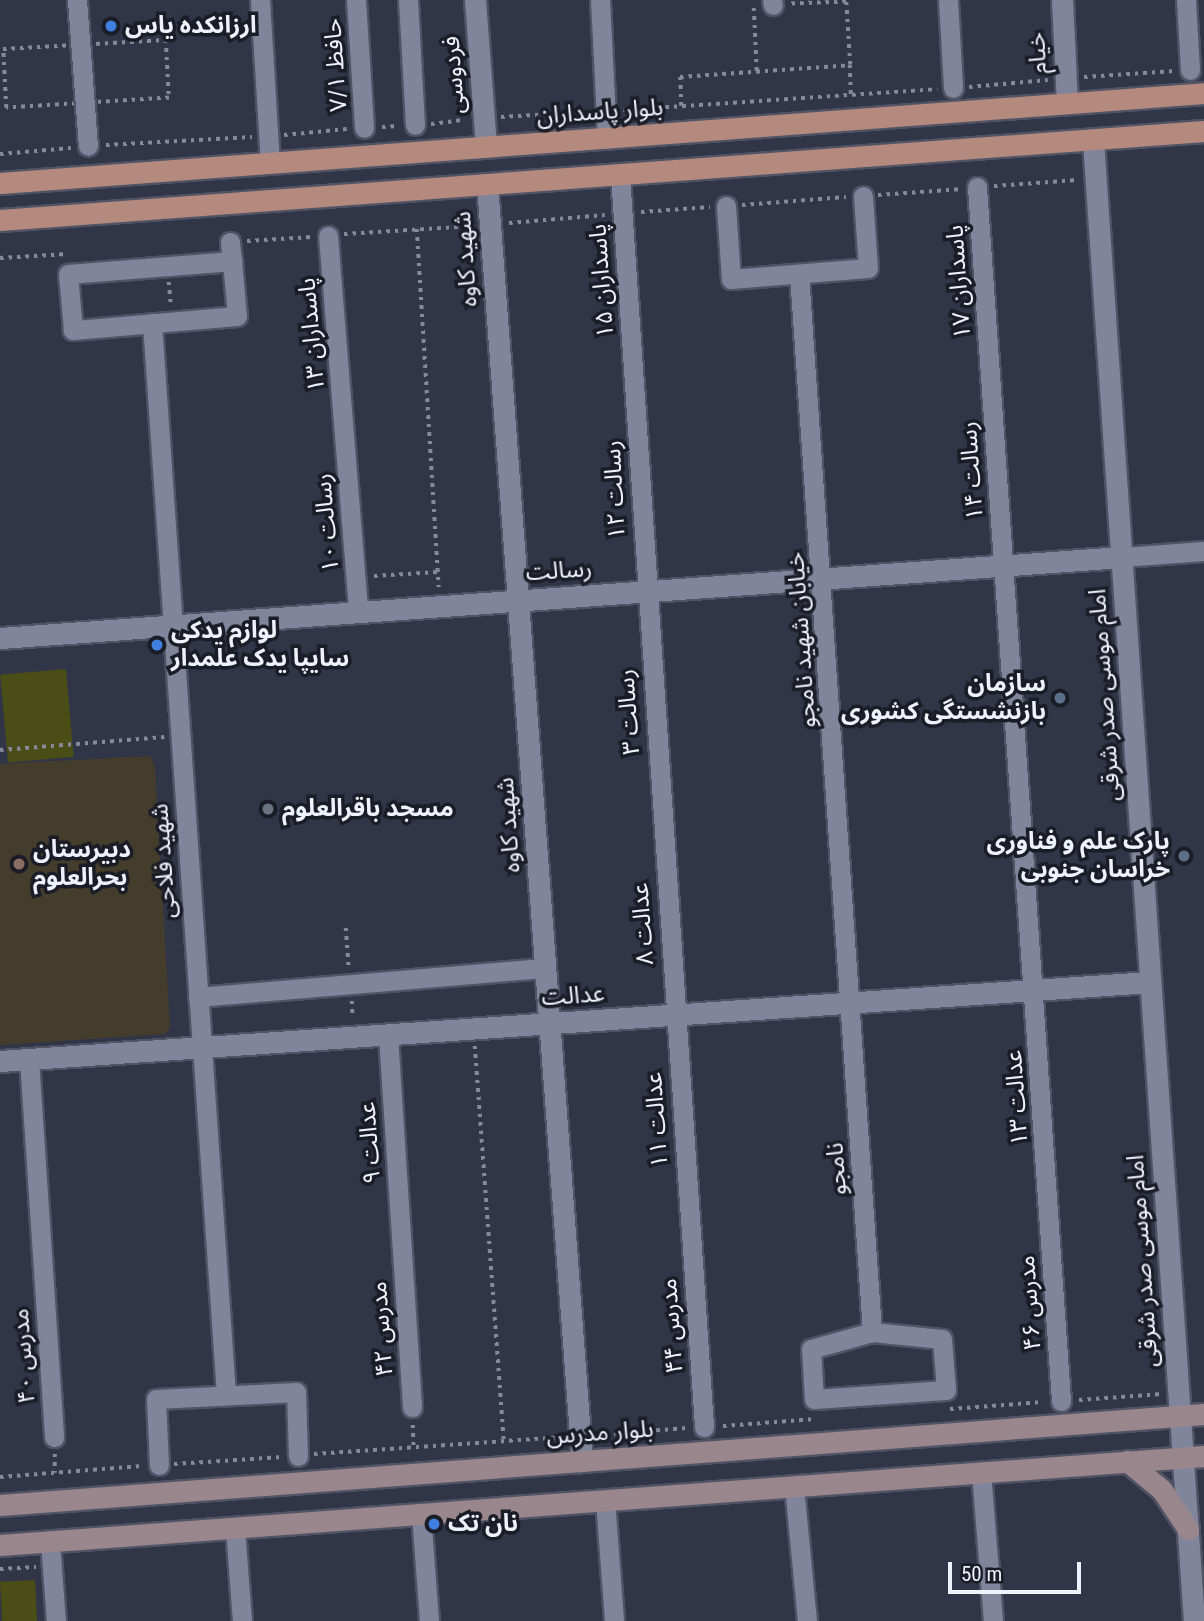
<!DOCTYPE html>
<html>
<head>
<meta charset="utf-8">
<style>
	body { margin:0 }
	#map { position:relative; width:1204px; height:1621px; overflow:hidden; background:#313548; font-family:"Roboto Condensed","Noto Sans Arabic",sans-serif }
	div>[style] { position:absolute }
	.education>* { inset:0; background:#453d2c }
	.green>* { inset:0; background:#4b4d17; transform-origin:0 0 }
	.path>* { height:3.5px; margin-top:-1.75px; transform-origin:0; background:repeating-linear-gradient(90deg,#858999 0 3.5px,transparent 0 8.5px) }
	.roads { filter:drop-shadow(2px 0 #505364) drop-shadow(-2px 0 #505364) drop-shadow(0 2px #505364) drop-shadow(0 -2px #505364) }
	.minor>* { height:19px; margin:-9.5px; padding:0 9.5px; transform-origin:9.5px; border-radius:9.5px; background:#80859c }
	.tertiary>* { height:21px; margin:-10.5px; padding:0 10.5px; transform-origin:10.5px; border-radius:10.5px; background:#80859c }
	.secondary>* { height:21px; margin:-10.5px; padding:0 10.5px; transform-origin:10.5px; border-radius:10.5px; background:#9a878e }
	.primary>* { height:21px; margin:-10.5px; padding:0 10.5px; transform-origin:10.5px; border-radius:10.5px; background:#b48a7f }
	.dots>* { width:19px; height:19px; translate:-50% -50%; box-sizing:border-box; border:4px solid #1b1d26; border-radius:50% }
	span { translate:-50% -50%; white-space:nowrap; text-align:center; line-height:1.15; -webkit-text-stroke:7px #1b1d26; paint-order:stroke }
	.poi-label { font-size:24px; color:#eef1fe; font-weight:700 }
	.left { translate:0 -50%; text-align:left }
	.right { translate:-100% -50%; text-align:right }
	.street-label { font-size:24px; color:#eef1fe }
	.scale { position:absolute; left:948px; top:1562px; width:133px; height:32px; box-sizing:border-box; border:4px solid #eef1fe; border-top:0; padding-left:9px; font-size:21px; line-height:24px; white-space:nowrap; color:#eef1fe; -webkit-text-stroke:5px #1b1d26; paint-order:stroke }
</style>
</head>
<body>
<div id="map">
	<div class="education">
		<i style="clip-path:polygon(150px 756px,155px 767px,170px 1028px,165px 1034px,0 1045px,0 764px)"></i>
	</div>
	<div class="green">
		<i style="left:66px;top:669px;width:88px;height:66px;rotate:85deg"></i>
		<i style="left:35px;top:1580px;width:41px;height:35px;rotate:87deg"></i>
	</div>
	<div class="path">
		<i style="left:754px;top:8px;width:64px;rotate:87.3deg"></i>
		<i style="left:166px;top:40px;width:58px;rotate:87deg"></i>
		<i style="left:169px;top:98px;width:163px;rotate:176.5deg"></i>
		<i style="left:6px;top:108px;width:59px;rotate:-92.9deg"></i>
		<i style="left:3px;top:49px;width:163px;rotate:-3.2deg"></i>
		<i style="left:850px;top:65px;width:30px;rotate:88deg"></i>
		<i style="left:1084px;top:77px;width:90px;rotate:-3.8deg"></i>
		<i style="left:969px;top:87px;width:79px;rotate:-5.1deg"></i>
		<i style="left:681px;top:106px;width:29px;rotate:-92deg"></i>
		<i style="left:680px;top:77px;width:170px;rotate:-4deg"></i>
		<i style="left:850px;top:65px;width:63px;rotate:-93.6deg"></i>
		<i style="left:846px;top:2px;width:57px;rotate:178deg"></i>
		<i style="left:623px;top:110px;width:315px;rotate:-3.8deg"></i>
		<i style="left:501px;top:117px;width:86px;rotate:-3.3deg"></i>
		<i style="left:431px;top:124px;width:34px;rotate:-7deg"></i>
		<i style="left:382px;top:127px;width:17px;rotate:-3deg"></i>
		<i style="left:284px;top:135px;width:63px;rotate:-5.4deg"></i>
		<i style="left:106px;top:145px;width:146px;rotate:-3.1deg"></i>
		<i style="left:0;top:154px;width:71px;rotate:-4.8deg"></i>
		<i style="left:994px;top:186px;width:83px;rotate:-4.1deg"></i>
		<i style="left:878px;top:195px;width:84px;rotate:-4.1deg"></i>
		<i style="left:742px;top:205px;width:104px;rotate:-4.4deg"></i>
		<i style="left:641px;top:212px;width:69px;rotate:-4.1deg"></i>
		<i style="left:509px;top:223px;width:96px;rotate:-4.8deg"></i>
		<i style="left:417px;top:229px;width:359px;rotate:86.5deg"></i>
		<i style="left:344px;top:234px;width:129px;rotate:-3.5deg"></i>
		<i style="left:247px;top:241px;width:65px;rotate:-3.5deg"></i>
		<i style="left:0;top:258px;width:68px;rotate:-3.4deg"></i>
		<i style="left:169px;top:282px;width:24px;rotate:85deg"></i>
		<i style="left:374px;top:576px;width:64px;rotate:-3.6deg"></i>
		<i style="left:0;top:750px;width:165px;rotate:-4.5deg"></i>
		<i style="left:346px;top:928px;width:41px;rotate:85.8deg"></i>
		<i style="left:352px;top:1001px;width:17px;rotate:87deg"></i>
		<i style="left:475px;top:1046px;width:395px;rotate:85.8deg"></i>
		<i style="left:1079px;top:1400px;width:83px;rotate:-4.1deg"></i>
		<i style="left:950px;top:1409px;width:93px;rotate:-4.3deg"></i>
		<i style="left:413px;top:1425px;width:23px;rotate:88deg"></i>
		<i style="left:723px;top:1426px;width:93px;rotate:-4.3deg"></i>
		<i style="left:597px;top:1435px;width:90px;rotate:-4.4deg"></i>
		<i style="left:55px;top:1454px;width:19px;rotate:90deg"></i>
		<i style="left:314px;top:1454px;width:248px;rotate:-3.9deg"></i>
		<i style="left:174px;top:1464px;width:108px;rotate:-3.7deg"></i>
		<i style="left:0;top:1477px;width:142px;rotate:-4.4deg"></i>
		<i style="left:0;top:1569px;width:36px;rotate:-3deg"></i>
	</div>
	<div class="roads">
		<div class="minor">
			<i style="left:77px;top:0;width:146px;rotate:85.7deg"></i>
			<i style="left:260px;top:0;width:163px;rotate:86.5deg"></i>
			<i style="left:356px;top:0;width:128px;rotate:86.4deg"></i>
			<i style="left:408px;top:0;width:125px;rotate:86.8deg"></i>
			<i style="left:600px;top:0;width:139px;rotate:87.1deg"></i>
			<i style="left:772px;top:0;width:5px;rotate:79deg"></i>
			<i style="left:948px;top:0;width:88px;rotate:86.7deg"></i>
			<i style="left:1186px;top:0;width:70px;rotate:86.7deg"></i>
			<i style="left:620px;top:175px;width:1255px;rotate:86.16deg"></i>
			<i style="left:977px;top:187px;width:1217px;rotate:86.04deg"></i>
			<i style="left:726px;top:206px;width:73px;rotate:86.1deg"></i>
			<i style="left:731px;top:279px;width:137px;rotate:-4.6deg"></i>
			<i style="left:868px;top:268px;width:72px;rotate:-94deg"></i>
			<i style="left:328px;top:236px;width:377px;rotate:85.4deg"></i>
			<i style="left:230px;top:242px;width:19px;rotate:84deg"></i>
			<i style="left:232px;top:261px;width:55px;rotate:84.8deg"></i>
			<i style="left:237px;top:316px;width:165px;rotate:175.1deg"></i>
			<i style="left:73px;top:330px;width:56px;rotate:-95.1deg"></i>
			<i style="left:68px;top:274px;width:165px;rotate:-4.5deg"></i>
			<i style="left:799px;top:274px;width:1061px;rotate:86.05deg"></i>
			<i style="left:152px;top:323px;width:1075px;rotate:86.05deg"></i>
			<i style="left:1122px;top:557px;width:82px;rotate:-4.2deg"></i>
			<i style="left:198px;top:997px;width:349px;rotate:-4.8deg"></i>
			<i style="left:388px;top:1035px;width:373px;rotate:86.3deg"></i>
			<i style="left:29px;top:1059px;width:379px;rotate:86.2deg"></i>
			<i style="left:872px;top:1332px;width:70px;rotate:5.7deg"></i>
			<i style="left:942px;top:1339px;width:51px;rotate:85.5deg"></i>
			<i style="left:946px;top:1390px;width:132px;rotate:176.1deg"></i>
			<i style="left:814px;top:1399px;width:50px;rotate:-93.4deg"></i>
			<i style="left:811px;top:1349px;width:63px;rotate:-15.6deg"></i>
			<i style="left:159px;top:1465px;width:66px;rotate:-92.6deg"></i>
			<i style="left:156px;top:1399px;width:140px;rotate:-2.9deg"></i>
			<i style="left:296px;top:1392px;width:64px;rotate:88.2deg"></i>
			<i style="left:981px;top:1472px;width:149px;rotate:85.4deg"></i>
			<i style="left:794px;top:1486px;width:136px;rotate:84.5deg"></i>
			<i style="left:605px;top:1500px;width:121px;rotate:85.7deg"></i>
			<i style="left:421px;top:1514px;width:107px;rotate:85.7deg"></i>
			<i style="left:235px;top:1528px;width:93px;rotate:85.7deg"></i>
			<i style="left:50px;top:1542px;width:79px;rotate:85.7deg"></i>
		</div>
		<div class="tertiary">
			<i style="left:475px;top:0;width:147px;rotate:85.7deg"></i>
			<i style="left:1062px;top:0;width:103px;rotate:87.2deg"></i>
			<i style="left:1093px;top:140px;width:1484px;rotate:86.1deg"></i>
			<i style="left:487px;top:184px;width:1281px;rotate:85.75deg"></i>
			<i style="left:0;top:638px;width:1125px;rotate:-4.13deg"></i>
			<i style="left:0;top:1061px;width:1153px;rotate:-3.93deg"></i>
		</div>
		<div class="secondary">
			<i style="left:1127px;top:1461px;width:45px;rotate:39.6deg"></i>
			<i style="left:1162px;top:1490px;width:47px;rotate:56.3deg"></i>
			<i style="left:0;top:1505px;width:1207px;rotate:-4.32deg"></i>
			<i style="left:0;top:1545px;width:1207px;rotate:-4.23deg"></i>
		</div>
		<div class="primary">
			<i style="left:0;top:183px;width:1207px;rotate:-4.27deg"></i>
			<i style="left:0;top:220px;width:1207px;rotate:-4.23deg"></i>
		</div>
	</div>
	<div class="dots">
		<i style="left:111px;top:26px;background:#3f7fe0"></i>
		<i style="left:157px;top:645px;background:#3f7fe0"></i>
		<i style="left:1060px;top:698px;background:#5c6f8a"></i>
		<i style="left:268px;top:809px;background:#6b7280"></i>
		<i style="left:1184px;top:856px;background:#5c6f8a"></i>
		<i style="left:19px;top:864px;background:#8d6e63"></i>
		<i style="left:434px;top:1524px;background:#3f7fe0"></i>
	</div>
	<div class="poi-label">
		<span class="left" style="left:125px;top:26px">ارزانکده یاس</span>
		<span class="left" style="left:171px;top:645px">لوازم یدکی<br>سایپا یدک علمدار</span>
		<span class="right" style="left:1046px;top:698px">سازمان<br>بازنشستگی کشوری</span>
		<span class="left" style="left:282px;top:809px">مسجد باقرالعلوم</span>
		<span class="right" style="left:1170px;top:856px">پارک علم و فناوری<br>خراسان جنوبی</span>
		<span class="left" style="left:33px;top:864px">دبیرستان<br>بحرالعلوم</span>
		<span class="left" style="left:448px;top:1524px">نان تک</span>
	</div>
	<div class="street-label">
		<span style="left:1038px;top:53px;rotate:-93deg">خیام</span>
		<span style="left:336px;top:65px;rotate:-94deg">حافظ ۷/۱</span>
		<span style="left:454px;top:75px;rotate:-94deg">فردوسی</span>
		<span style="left:600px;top:112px;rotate:-4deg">بلوار پاسداران</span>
		<span style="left:466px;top:259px;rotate:-94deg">شهید کاوه</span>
		<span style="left:602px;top:281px;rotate:-94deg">پاسداران ۱۵</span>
		<span style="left:959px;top:282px;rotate:-94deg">پاسداران ۱۷</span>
		<span style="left:312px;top:335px;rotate:-95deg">پاسداران ۱۳</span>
		<span style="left:972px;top:471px;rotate:-94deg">رسالت ۱۴</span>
		<span style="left:615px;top:490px;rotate:-93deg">رسالت ۱۲</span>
		<span style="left:327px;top:523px;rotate:-95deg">رسالت ۱۰</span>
		<span style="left:559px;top:571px;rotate:-4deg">رسالت</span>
		<span style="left:802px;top:640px;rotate:-94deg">خیابان شهید نامجو</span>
		<span style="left:1105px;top:695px;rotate:-94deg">امام موسی صدر شرقی</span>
		<span style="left:629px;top:712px;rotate:-94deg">رسالت ۳</span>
		<span style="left:509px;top:825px;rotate:-94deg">شهید کاوه</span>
		<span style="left:164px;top:861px;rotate:-94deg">شهید فلاحی</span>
		<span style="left:643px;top:924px;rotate:-94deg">عدالت ۸</span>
		<span style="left:573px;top:996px;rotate:-4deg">عدالت</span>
		<span style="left:1017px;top:1098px;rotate:-94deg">عدالت ۱۳</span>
		<span style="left:657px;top:1120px;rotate:-94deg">عدالت ۱۱</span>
		<span style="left:370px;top:1143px;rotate:-94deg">عدالت ۹</span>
		<span style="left:837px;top:1169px;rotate:-94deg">نامجو</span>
		<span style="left:1143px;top:1261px;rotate:-94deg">امام موسی صدر شرقی</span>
		<span style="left:1030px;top:1303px;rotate:-94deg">مدرس ۴۶</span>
		<span style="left:672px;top:1326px;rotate:-94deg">مدرس ۴۴</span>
		<span style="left:382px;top:1329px;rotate:-94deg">مدرس ۴۲</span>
		<span style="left:24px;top:1356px;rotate:-94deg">مدرس ۴۰</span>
		<span style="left:600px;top:1433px;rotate:-4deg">بلوار مدرس</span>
	</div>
	<div class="scale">50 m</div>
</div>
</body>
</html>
